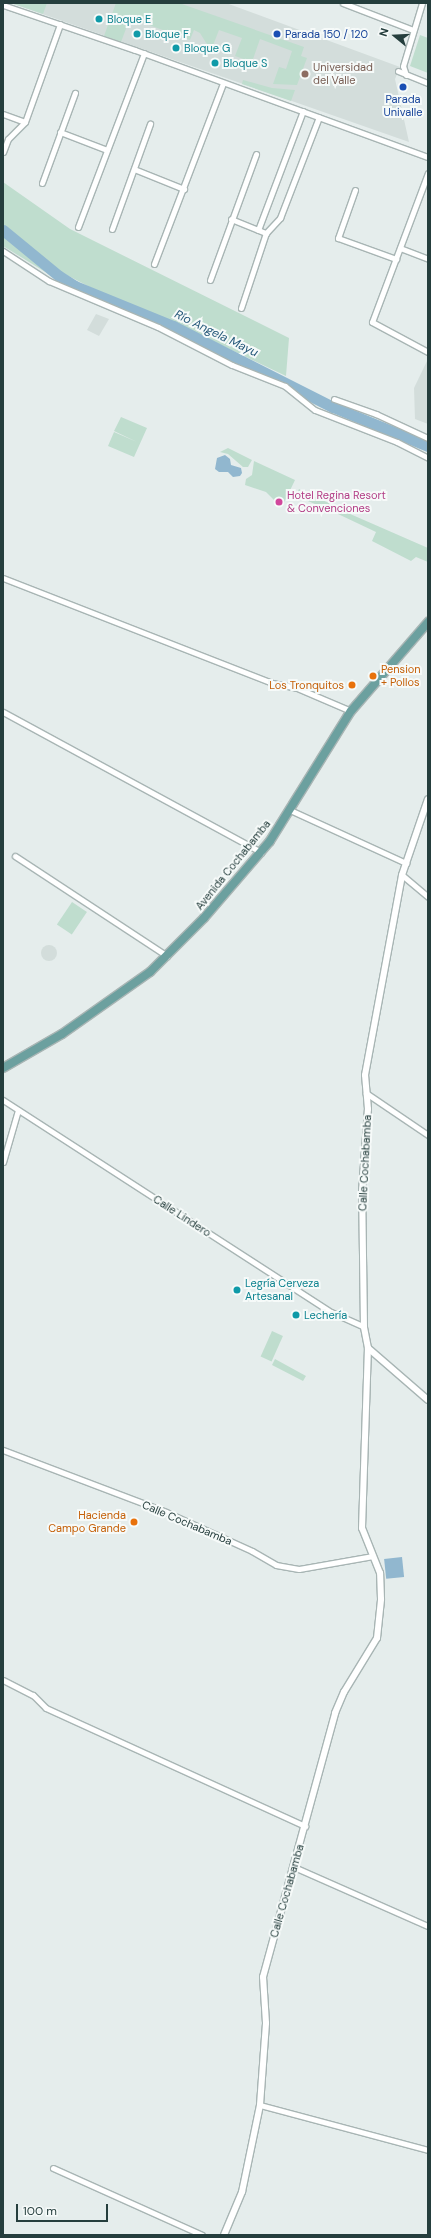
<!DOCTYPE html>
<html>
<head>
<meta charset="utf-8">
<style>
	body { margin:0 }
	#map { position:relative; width:431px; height:2238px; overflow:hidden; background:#e5edec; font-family:"DM Sans",sans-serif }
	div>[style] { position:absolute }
	.built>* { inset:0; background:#d3dddb }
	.round { border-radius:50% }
	.green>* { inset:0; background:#bfddce; transform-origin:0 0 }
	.water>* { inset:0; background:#91b7cf; transform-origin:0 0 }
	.river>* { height:11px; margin:-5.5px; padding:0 5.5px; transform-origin:5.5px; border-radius:5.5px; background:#91b7cf }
	.roads { filter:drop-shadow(1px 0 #a8b5b4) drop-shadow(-1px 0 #a8b5b4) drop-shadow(0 1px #a8b5b4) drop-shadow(0 -1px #a8b5b4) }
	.minor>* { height:5px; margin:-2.5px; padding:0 2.5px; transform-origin:2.5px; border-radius:2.5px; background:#fff }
	.tertiary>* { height:6px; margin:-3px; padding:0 3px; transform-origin:3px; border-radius:3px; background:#fff }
	.primary>* { height:8px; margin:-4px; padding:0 4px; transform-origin:4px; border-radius:4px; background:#6ca09f }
	.dots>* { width:11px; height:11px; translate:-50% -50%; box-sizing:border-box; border:2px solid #f6faf9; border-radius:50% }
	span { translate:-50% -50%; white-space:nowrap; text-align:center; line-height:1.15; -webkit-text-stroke:4px #f6faf9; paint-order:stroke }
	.culture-label { font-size:11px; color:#0d838f }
	.left { translate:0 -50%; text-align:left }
	.transit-label { font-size:11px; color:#164399 }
	.education-label { font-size:11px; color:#785e54 }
	.hotel-label { font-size:11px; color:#b23c85 }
	.food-label { font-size:11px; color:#c56008 }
	.right { translate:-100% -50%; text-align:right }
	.street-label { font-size:11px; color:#253e3d }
	.water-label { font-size:12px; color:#225678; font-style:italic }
	.frame { position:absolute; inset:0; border:4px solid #253e3d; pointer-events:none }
	.north { position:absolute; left:375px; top:16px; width:40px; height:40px; -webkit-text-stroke:3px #f6faf9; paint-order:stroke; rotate:288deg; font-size:11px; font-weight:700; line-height:16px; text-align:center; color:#253e3d }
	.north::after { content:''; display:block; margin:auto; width:14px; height:18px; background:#253e3d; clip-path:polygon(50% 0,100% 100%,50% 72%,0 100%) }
	.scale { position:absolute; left:16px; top:2204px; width:92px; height:18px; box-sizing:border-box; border:2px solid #253e3d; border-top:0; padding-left:5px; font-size:12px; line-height:14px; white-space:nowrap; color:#253e3d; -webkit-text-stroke:3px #f6faf9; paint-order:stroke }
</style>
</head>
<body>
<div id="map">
	<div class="built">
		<i style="clip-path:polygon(11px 3px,226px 3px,400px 67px,395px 79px,409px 142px)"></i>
		<i style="clip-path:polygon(96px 314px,109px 319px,99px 336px,87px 330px)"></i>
		<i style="clip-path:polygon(428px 359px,428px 424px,415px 419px,414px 388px)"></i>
		<i class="round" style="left:41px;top:945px;width:16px;height:16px"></i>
	</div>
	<div class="green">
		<i style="clip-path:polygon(11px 3px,47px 3px,43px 14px)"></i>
		<i style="clip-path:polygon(116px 3px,179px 3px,304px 47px,301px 56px,307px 58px,297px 85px,273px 84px,279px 67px,286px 69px,292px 51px,260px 39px,252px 62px,235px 56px,242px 38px,219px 30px,212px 48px,208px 46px,200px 33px,194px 30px,190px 40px,130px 18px,121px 42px,104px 36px)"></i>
		<i style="clip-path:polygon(420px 35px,428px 38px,428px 73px,410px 66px)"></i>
		<i style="clip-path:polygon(243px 80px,272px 88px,295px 90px,291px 101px,242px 84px)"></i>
		<i style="clip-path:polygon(3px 182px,70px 229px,289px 338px,286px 376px,171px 321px,107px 296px,61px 272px,3px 225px)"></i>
		<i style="clip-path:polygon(3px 235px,55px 278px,3px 246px)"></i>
		<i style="clip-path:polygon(121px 417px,147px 428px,134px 457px,108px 446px,114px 432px,137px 442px,114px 431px)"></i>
		<i style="clip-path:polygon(228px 448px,252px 460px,248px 467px,243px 467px,228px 454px,220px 452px)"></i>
		<i style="clip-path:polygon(254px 461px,295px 480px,284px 503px,274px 500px,266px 492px,245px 485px,246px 479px,252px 475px)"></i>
		<i style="clip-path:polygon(299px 489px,301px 490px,333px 505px,322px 507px,296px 496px)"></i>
		<i style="clip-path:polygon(341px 510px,428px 548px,428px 562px,416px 557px,411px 561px,372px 541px,376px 532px,338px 514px)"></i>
		<i style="left:72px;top:902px;width:18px;height:27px;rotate:34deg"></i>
		<i style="left:272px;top:1331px;width:12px;height:28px;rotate:24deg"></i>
		<i style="clip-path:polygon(275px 1359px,306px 1376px,303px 1381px,272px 1365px)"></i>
	</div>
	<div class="water">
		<i style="clip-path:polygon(225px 455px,230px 459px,231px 465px,241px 468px,242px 473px,240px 476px,233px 477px,228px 472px,219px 472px,215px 469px,217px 458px)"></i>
		<i style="left:402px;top:1557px;width:20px;height:18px;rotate:84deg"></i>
	</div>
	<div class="river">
		<i style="left:3px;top:230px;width:72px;rotate:39.4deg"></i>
		<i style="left:59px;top:276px;width:19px;rotate:32deg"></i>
		<i style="left:75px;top:286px;width:106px;rotate:22.2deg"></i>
		<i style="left:173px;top:326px;width:179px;rotate:26.9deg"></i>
		<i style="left:333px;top:407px;width:103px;rotate:22.3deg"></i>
	</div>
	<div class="roads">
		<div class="minor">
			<i style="left:343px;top:3px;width:75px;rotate:21.1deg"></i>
			<i style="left:3px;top:5px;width:139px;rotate:18.8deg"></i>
			<i style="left:135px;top:50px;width:312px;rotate:20.1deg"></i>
			<i style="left:398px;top:71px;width:32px;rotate:22deg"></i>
			<i style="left:406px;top:75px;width:9px;rotate:-108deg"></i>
			<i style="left:403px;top:66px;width:66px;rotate:-73.2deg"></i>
			<i style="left:3px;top:114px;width:23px;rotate:20deg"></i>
			<i style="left:60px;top:132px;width:50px;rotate:21deg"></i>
			<i style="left:3px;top:152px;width:14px;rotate:-69deg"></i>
			<i style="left:8px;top:139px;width:24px;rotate:-45deg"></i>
			<i style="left:25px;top:122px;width:104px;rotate:-70.3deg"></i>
			<i style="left:134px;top:169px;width:54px;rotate:21.8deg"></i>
			<i style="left:428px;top:173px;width:159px;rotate:110.6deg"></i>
			<i style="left:372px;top:322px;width:64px;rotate:28.2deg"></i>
			<i style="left:42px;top:183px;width:96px;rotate:-69.9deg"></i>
			<i style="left:355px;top:190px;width:51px;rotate:109.5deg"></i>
			<i style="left:338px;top:238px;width:62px;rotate:19.9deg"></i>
			<i style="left:231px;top:219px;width:38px;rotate:22deg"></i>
			<i style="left:78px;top:227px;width:186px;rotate:-69.2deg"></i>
			<i style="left:112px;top:229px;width:112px;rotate:-70.1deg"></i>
			<i style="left:258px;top:230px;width:127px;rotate:-69.3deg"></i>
			<i style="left:400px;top:248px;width:30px;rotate:21deg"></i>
			<i style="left:3px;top:251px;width:55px;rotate:33.1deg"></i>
			<i style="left:49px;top:281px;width:118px;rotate:22.9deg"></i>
			<i style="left:158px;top:327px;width:83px;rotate:27.2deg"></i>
			<i style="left:232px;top:365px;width:57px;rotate:21.6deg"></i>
			<i style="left:285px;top:386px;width:38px;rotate:39deg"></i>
			<i style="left:315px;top:410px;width:88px;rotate:21.3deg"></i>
			<i style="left:397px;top:442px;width:35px;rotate:27deg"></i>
			<i style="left:154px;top:264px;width:194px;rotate:-69.1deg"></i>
			<i style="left:210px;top:280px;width:134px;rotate:-69.9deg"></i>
			<i style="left:241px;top:308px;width:79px;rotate:-71.6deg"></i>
			<i style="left:266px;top:233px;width:21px;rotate:-47deg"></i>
			<i style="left:280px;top:218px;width:108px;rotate:-68.9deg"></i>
			<i style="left:334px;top:399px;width:45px;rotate:19.7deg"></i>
			<i style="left:376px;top:414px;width:57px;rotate:24.8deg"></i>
			<i style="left:3px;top:578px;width:289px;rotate:21.3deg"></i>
			<i style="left:272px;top:683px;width:25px;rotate:11deg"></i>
			<i style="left:297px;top:688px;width:59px;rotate:23.1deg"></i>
			<i style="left:3px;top:712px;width:294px;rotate:28.5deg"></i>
			<i style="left:290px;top:810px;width:128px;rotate:24.6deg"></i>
			<i style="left:15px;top:856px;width:182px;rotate:33.3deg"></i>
			<i style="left:402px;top:875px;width:34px;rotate:40deg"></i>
			<i style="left:366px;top:1093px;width:75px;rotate:34.1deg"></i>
			<i style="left:3px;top:1100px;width:391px;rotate:32.9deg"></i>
			<i style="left:331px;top:1312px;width:36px;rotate:24deg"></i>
			<i style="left:3px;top:1162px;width:54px;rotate:-73.9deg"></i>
			<i style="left:3px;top:1450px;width:174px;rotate:20.8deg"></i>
			<i style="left:166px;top:1512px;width:94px;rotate:24.4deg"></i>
			<i style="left:252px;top:1551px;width:28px;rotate:30deg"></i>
			<i style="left:276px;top:1565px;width:23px;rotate:10deg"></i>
			<i style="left:299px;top:1569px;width:75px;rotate:-10deg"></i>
			<i style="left:3px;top:1680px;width:34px;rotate:27deg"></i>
			<i style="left:33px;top:1695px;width:18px;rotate:45deg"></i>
			<i style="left:46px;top:1708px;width:285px;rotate:24.5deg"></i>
			<i style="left:294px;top:1867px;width:146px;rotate:23.8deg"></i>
			<i style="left:260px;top:2105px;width:174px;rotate:15deg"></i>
			<i style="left:53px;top:2168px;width:163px;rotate:24.2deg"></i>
		</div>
		<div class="tertiary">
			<i style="left:368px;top:1348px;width:79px;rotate:40.9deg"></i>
			<i style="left:224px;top:2235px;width:47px;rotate:-67.3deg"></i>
			<i style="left:242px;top:2192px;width:89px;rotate:-78.3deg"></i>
			<i style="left:260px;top:2105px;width:82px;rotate:-85.8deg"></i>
			<i style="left:266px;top:2023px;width:46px;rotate:-93.7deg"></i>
			<i style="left:263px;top:1977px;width:274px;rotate:-74.7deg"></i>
			<i style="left:335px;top:1713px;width:23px;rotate:-67deg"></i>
			<i style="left:344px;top:1692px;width:63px;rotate:-58.6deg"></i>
			<i style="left:377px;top:1638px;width:39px;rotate:-84deg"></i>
			<i style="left:381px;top:1599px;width:26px;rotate:-92deg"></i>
			<i style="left:380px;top:1573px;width:48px;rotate:-111.8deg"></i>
			<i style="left:362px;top:1528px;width:180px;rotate:-88.1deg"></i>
			<i style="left:368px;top:1348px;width:21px;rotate:-101deg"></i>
			<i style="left:364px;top:1327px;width:135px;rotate:-90.8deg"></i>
			<i style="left:362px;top:1192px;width:83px;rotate:-85.9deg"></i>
			<i style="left:368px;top:1109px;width:34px;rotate:-95deg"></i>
			<i style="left:365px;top:1075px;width:203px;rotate:-79.5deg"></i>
			<i style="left:402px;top:875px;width:80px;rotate:-71.1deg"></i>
		</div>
		<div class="primary">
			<i style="left:3px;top:1068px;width:68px;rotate:-30deg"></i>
			<i style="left:62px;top:1034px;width:108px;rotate:-35.2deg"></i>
			<i style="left:150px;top:972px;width:76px;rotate:-45deg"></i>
			<i style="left:204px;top:918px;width:101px;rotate:-49.4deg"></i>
			<i style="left:270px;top:841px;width:153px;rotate:-58.1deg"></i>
			<i style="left:351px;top:711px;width:118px;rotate:-49.1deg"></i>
		</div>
	</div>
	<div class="dots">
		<i style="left:99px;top:19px;background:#0f9aa8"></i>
		<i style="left:137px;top:34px;background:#0f9aa8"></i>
		<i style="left:277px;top:34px;background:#1a4fb4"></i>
		<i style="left:176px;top:48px;background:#0f9aa8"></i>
		<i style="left:215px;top:63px;background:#0f9aa8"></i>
		<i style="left:305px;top:74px;background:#8d6e63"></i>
		<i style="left:403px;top:87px;background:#1a4fb4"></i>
		<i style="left:279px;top:502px;background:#d1479c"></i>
		<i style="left:373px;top:676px;background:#e8710a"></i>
		<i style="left:352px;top:685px;background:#e8710a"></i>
		<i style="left:237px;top:1290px;background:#0f9aa8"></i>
		<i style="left:296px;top:1315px;background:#0f9aa8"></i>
		<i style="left:134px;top:1522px;background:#e8710a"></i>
	</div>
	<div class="culture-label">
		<span class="left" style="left:107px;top:19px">Bloque E</span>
		<span class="left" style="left:145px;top:34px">Bloque F</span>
		<span class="left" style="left:184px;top:48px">Bloque G</span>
		<span class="left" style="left:223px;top:63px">Bloque S</span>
		<span class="left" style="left:245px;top:1290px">Legría Cerveza<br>Artesanal</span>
		<span class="left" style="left:304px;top:1315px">Lechería</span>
	</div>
	<div class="transit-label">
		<span class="left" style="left:285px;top:34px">Parada 150 / 120</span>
		<span style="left:403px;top:106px">Parada<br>Univalle</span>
	</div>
	<div class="education-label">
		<span class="left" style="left:313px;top:74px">Universidad<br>del Valle</span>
	</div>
	<div class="hotel-label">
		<span class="left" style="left:287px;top:502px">Hotel Regina Resort<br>&amp; Convenciones</span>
	</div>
	<div class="food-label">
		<span class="left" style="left:381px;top:676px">Pension<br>+ Pollos</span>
		<span class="right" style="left:344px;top:685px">Los Tronquitos</span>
		<span class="right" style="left:126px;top:1522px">Hacienda<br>Campo Grande</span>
	</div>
	<div class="street-label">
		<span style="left:233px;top:865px;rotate:-51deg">Avenida Cochabamba</span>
		<span style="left:365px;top:1163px;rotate:-87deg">Calle Cochabamba</span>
		<span style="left:182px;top:1216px;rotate:33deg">Calle Lindero</span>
		<span style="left:187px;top:1523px;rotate:23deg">Calle Cochabamba</span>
		<span style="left:287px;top:1891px;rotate:-74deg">Calle Cochabamba</span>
	</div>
	<div class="water-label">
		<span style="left:216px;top:334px;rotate:26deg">Río Angela Mayu</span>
	</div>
	<div class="frame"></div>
	<div class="north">N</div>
	<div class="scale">100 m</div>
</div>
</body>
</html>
